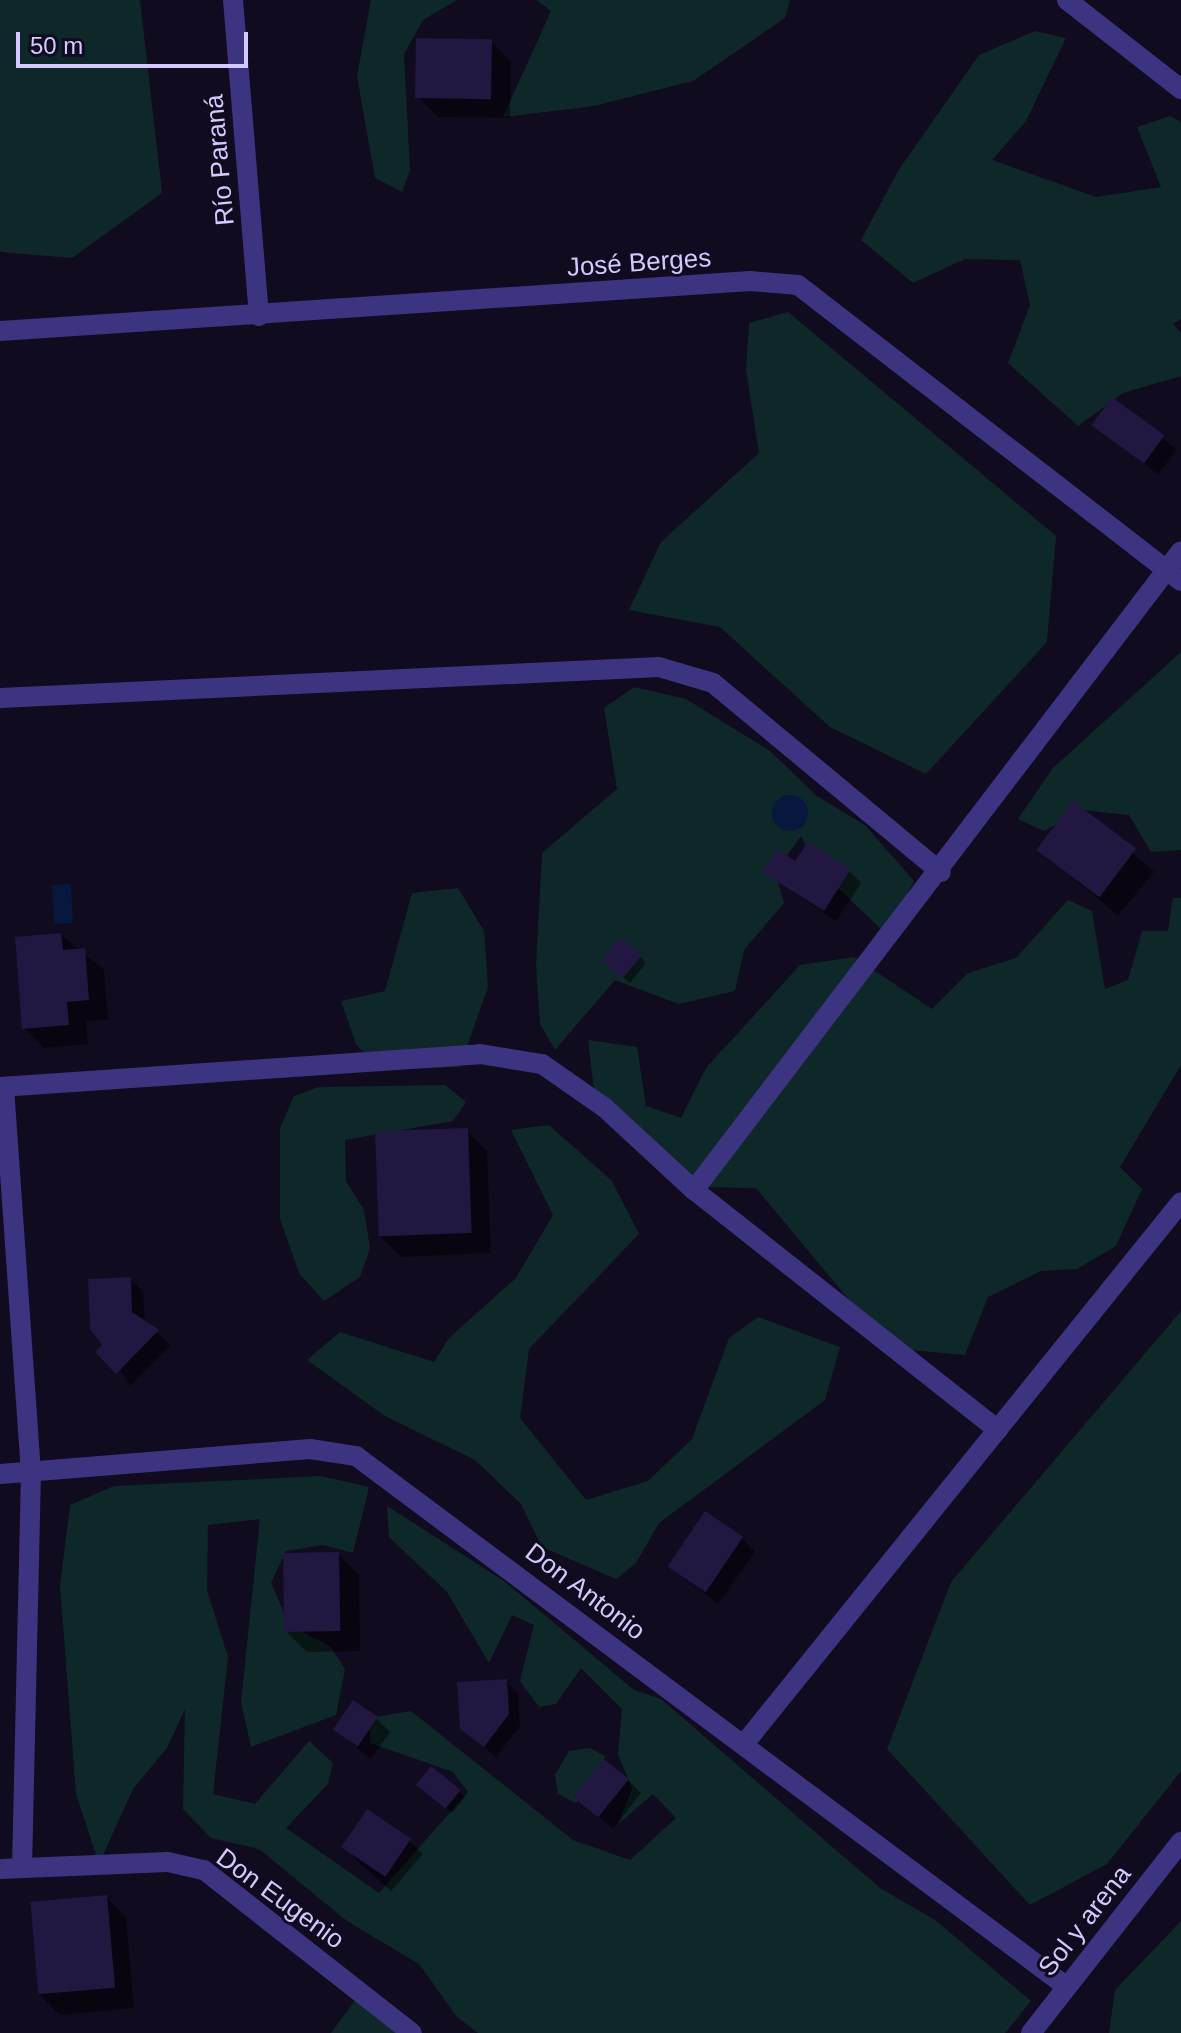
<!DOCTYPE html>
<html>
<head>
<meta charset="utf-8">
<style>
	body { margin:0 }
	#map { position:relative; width:1181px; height:2033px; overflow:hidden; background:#100b1f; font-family:Helvetica,sans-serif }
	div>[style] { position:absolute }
	.green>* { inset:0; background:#0e2829 }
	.water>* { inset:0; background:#07173d; transform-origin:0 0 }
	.round { border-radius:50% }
	.shadow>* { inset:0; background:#0007; transform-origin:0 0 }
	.building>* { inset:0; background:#221741; transform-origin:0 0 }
	.minor>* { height:20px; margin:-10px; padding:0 10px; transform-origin:10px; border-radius:10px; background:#3c3480 }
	span { translate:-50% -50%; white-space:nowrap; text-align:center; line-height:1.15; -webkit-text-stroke:6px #100b1f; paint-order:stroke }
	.street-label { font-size:26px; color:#d3c9ff }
	.scale { position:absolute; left:16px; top:32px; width:232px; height:36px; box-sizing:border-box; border:4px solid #d3c9ff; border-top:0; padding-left:10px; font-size:24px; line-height:28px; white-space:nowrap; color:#d3c9ff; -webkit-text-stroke:6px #100b1f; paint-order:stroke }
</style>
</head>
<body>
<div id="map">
	<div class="green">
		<i style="clip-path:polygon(0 0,140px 0,162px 193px,72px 258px,0 252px)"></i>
		<i style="clip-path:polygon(371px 0,457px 0,423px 20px,404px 54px,410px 170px,402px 192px,375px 178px,357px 76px)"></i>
		<i style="clip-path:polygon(537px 0,790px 0,785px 18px,693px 81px,594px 106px,503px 117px,551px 11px)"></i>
		<i style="clip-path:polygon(1035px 31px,1066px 38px,1026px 121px,992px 160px,1096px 197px,1161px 187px,1137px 127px,1170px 116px,1181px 122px,1181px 319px,1173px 324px,1181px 333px,1181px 376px,1123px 393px,1078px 426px,1008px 363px,1030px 305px,1020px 260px,965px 259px,913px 283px,861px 240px,898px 171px,979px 55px)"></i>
		<i style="clip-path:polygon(788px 312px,1056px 536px,1047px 642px,926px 774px,830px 727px,720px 627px,629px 610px,661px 542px,759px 453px,746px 370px,749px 323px)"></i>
		<i style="clip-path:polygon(1181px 652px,1181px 850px,1151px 852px,1129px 815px,1082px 810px,1044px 831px,1018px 819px,1053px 768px)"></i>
		<i style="clip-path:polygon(634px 687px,686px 699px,770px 751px,817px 796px,866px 826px,914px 881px,886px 934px,815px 866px,801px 836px,775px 872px,784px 903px,744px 950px,735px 991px,679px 1004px,615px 980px,555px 1050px,540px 1024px,536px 965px,542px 853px,617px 789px,604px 708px)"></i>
		<i style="clip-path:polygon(458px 888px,484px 931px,488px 987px,460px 1067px,380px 1070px,356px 1044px,341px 1001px,385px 991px,412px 893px)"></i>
		<i style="clip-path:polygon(1173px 898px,1181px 898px,1181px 1065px,1120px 1167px,1142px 1189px,1116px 1246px,1077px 1269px,1041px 1271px,988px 1297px,965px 1355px,889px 1348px,756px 1188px,699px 1187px,594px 1089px,588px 1040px,637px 1047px,646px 1106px,681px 1118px,706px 1068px,800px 965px,854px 957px,932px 1009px,968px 973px,1016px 958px,1068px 900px,1092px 911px,1105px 989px,1128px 980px,1142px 931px,1168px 931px)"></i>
		<i style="clip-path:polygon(445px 1085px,466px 1102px,453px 1121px,345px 1140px,346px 1181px,364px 1210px,370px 1248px,360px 1277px,324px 1301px,299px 1273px,280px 1219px,280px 1128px,294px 1096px,319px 1087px)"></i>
		<i style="clip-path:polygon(549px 1125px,612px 1181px,639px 1234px,529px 1349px,520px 1418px,586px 1500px,648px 1481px,692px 1439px,729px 1338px,758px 1317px,840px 1347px,825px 1400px,659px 1523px,636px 1563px,616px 1579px,542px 1547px,521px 1504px,475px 1460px,385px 1416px,307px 1360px,340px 1332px,434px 1362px,449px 1338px,516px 1278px,553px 1215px,511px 1130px)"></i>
		<i style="clip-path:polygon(1181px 1311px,1181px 1771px,1107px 1864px,1030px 1905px,887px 1749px,951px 1582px)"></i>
		<i style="clip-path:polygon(321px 1476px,369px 1487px,353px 1553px,323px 1545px,286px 1551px,271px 1583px,290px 1626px,330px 1646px,345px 1669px,336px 1715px,251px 1747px,241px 1702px,260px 1519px,208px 1525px,207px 1590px,228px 1657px,213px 1794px,255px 1804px,309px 1741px,333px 1763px,328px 1784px,286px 1828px,379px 1893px,468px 1792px,453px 1772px,370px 1743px,370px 1718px,411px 1711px,573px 1840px,630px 1860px,676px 1818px,653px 1794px,618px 1824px,632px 1789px,618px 1754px,622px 1709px,581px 1668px,556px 1704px,539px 1707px,520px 1681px,534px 1625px,512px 1615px,489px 1663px,447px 1592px,389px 1537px,387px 1506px,504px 1581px,634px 1690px,661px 1699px,880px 1888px,935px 1920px,1031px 2001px,1005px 2033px,478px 2033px,457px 2017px,419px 1964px,347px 1921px,259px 1849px,211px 1838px,183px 1809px,185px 1709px,167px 1748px,133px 1789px,99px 1864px,76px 1794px,60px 1585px,70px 1505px,114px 1486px)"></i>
		<i style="clip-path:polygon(590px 1748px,605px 1756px,602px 1771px,576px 1803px,558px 1794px,555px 1775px,569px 1751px)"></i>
		<i style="clip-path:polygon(1181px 1921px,1181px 2033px,1109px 2033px,1115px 1990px)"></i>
		<i style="clip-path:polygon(356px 1999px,397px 2033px,331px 2033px)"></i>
	</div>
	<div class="water">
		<i class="round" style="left:772px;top:795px;width:36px;height:36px"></i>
		<i style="left:71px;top:884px;width:39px;height:19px;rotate:87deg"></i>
	</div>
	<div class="shadow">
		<i style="clip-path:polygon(491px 41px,511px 61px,510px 118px,438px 117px,418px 97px)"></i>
		<i style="left:1113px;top:400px;width:81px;height:31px;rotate:38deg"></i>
		<i style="left:1074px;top:804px;width:105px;height:57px;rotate:40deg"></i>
		<i style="clip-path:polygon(796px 864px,849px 871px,861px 883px,836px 921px,764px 872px)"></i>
		<i style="clip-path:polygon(61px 935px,104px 970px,108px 1020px,86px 1021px,88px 1044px,44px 1048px,24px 1028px)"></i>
		<i style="clip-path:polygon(640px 957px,646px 963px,630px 983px,610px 967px)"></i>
		<i style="clip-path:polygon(467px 1131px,487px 1151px,491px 1253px,401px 1257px,381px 1237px)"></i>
		<i style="clip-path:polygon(130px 1279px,143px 1292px,145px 1323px,171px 1345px,130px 1386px,105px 1345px)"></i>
		<i style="clip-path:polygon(742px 1539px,755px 1552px,718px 1604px,669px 1566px)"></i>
		<i style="clip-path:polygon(338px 1554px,359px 1574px,360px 1651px,307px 1652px,287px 1632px)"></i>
		<i style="clip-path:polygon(506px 1681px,518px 1693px,520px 1726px,496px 1757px,462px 1728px)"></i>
		<i style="clip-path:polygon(377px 1719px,390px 1732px,371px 1759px,336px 1730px)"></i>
		<i style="clip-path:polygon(628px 1780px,641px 1793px,613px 1829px,576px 1798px)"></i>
		<i style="clip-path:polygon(425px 1791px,459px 1791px,465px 1797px,452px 1813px)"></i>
		<i style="clip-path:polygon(409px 1841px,423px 1854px,391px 1891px,353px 1857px)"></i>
		<i style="clip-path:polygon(106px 1897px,126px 1917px,134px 2008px,60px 2015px,40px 1995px)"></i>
	</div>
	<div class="building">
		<i style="left:416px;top:38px;width:76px;height:60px;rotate:1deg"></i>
		<i style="left:1112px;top:397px;width:65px;height:35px;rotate:36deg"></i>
		<i style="left:1073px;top:801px;width:79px;height:61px;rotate:37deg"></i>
		<i style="clip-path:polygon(808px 842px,851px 869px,824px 911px,762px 872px,778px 849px,795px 861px)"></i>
		<i style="clip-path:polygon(61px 933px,63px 950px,85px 948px,89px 1000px,67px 1002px,69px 1025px,22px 1029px,15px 937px)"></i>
		<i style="left:621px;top:937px;width:28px;height:31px;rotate:41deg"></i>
		<i style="left:468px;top:1128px;width:105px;height:93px;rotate:88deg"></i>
		<i style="clip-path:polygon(131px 1277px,132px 1312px,159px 1330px,116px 1374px,95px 1352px,102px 1345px,90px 1329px,88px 1279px)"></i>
		<i style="left:705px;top:1511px;width:46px;height:67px;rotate:34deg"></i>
		<i style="left:339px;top:1552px;width:79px;height:56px;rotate:89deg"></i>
		<i style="clip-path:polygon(507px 1679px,509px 1714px,484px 1747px,460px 1729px,457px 1682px)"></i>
		<i style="left:353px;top:1700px;width:30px;height:36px;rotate:34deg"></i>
		<i style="left:604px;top:1759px;width:32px;height:49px;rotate:39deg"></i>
		<i style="left:431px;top:1766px;width:38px;height:24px;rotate:39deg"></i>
		<i style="left:367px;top:1809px;width:53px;height:46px;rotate:34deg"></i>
		<i style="left:107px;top:1895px;width:93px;height:77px;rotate:85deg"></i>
	</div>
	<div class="minor">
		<i style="left:233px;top:0;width:317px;rotate:85.3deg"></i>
		<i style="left:1067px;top:0;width:145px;rotate:38deg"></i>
		<i style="left:0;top:331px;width:752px;rotate:-3.81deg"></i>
		<i style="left:750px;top:281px;width:48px;rotate:4.8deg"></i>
		<i style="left:798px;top:285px;width:484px;rotate:37.7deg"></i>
		<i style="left:0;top:698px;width:660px;rotate:-2.69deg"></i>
		<i style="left:659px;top:667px;width:56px;rotate:16.5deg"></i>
		<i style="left:713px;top:683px;width:296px;rotate:39.7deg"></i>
		<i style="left:0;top:1087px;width:481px;rotate:-3.9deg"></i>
		<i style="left:480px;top:1054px;width:63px;rotate:9.2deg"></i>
		<i style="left:542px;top:1064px;width:77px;rotate:34.9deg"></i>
		<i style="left:605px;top:1108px;width:121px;rotate:42.7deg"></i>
		<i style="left:694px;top:1190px;width:387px;rotate:38.3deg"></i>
		<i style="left:4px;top:1087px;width:386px;rotate:86deg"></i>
		<i style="left:31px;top:1472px;width:396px;rotate:91.3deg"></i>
		<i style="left:694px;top:1190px;width:803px;rotate:-52.69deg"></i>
		<i style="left:0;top:1474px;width:311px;rotate:-4.6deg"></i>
		<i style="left:310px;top:1449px;width:47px;rotate:8.7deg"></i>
		<i style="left:356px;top:1456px;width:887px;rotate:36.75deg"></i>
		<i style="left:744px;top:1744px;width:696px;rotate:-51.12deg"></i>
		<i style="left:0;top:1869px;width:168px;rotate:-2.4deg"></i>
		<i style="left:168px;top:1862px;width:37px;rotate:13deg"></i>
		<i style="left:204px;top:1870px;width:264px;rotate:38.1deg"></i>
		<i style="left:1031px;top:2033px;width:243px;rotate:-51.9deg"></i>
	</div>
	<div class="street-label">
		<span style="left:220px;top:160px;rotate:-95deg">Río Paraná</span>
		<span style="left:639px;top:263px;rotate:-4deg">José Berges</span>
		<span style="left:585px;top:1592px;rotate:37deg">Don Antonio</span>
		<span style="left:280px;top:1899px;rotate:36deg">Don Eugenio</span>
		<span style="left:1085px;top:1921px;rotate:-52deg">Sol y arena</span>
	</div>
	<div class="scale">50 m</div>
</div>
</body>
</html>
